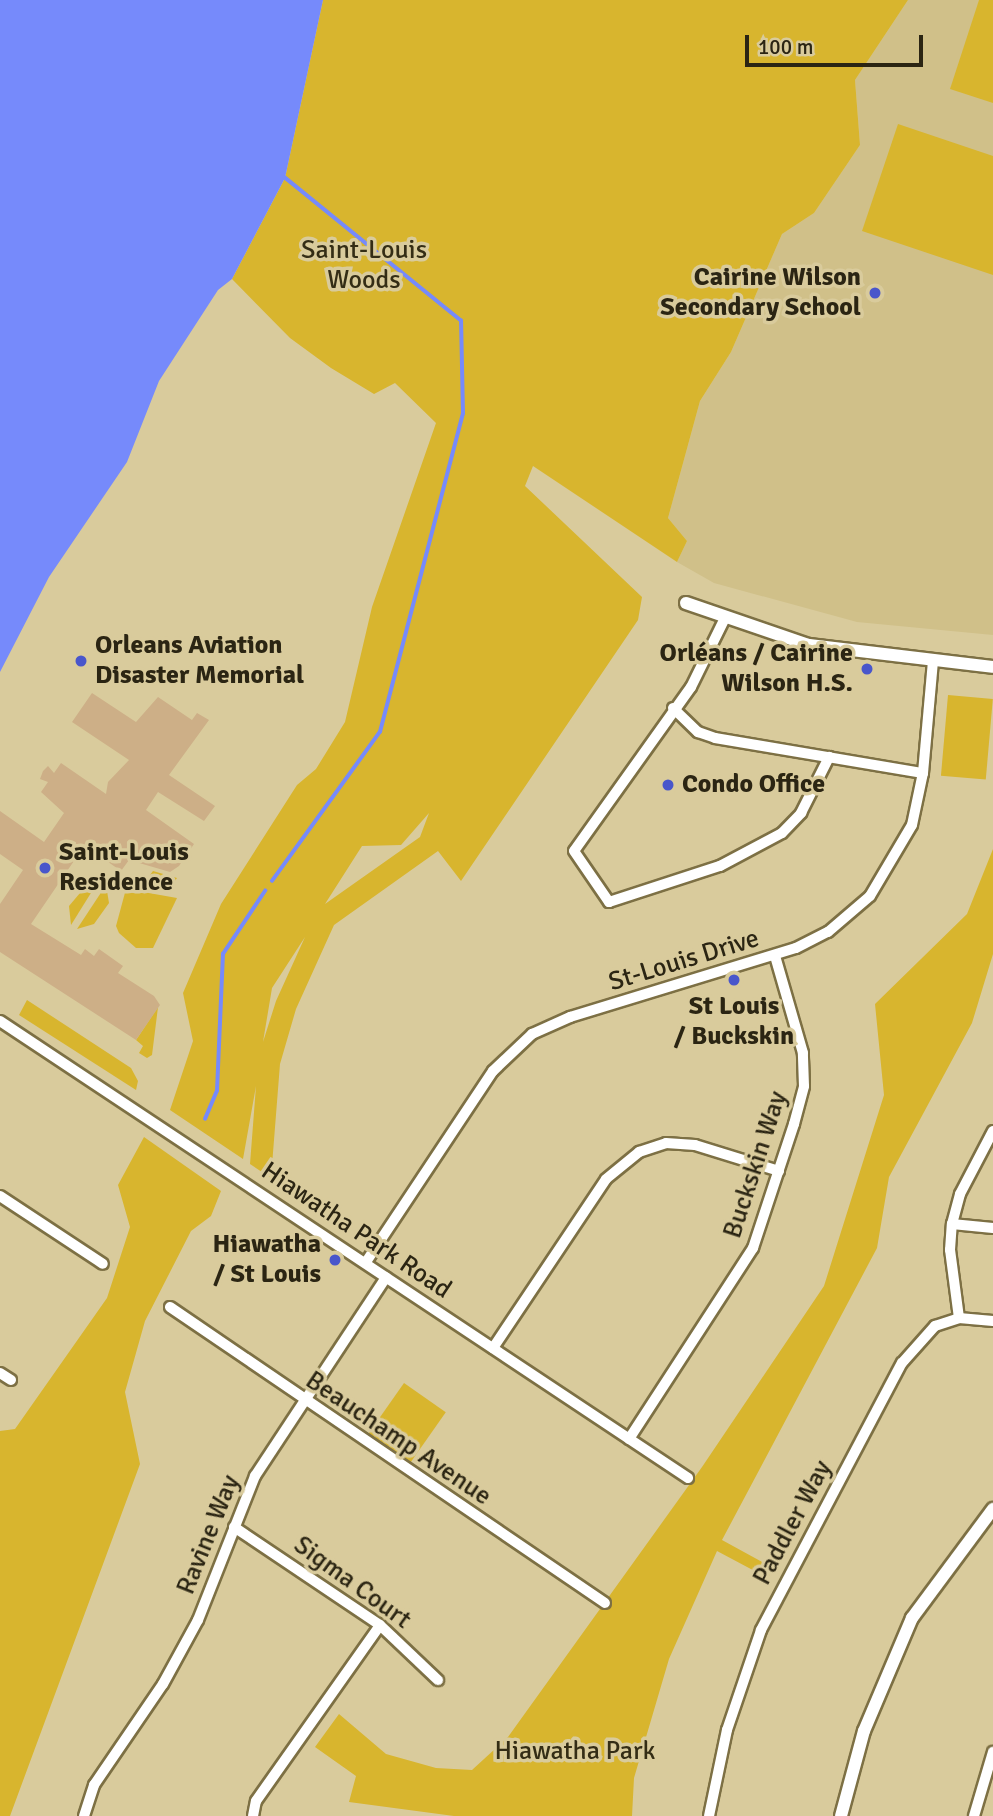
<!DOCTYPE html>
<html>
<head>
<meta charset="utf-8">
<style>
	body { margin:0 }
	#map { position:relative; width:993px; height:1816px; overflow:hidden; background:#d9cb9c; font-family:Signika,sans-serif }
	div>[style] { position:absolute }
	.built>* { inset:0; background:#d0c089 }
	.green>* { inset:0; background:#d8b52e; transform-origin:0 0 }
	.water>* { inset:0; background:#768afb }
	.stream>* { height:3.5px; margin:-1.75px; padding:0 1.75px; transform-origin:1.75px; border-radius:1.75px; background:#768afb }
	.building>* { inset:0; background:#cdaf87 }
	.roads { filter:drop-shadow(2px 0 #7d7044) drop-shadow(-2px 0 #7d7044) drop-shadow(0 2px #7d7044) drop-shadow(0 -2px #7d7044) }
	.minor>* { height:10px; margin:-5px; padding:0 5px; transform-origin:5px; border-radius:5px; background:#fff }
	.tertiary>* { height:12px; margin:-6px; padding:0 6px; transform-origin:6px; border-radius:6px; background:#fff }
	.secondary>* { height:12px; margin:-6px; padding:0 6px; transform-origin:6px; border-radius:6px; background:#fff }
	.dots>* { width:19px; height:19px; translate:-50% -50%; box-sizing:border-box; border:4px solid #d9cb9c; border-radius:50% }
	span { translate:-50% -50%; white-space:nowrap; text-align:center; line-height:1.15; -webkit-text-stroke:7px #d9cb9c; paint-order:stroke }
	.park-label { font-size:26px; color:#342d15 }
	.poi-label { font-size:26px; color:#2b2513; font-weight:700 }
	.right { translate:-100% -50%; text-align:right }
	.left { translate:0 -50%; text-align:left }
	.street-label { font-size:26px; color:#2b2513 }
	.scale { position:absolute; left:745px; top:35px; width:178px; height:32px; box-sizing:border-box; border:4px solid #2b2513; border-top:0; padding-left:9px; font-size:21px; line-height:24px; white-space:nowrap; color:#2b2513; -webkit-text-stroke:5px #d9cb9c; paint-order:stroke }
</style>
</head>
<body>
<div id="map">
	<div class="built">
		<i style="clip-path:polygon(908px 0,993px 0,993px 635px,857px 622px,714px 583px,677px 562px,687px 541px,668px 518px,700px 401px,731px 352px,782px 234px,814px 213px,860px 145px,855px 80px)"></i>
	</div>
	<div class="green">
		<i style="clip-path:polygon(evenodd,323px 0,908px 0,855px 80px,860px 145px,814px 213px,782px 234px,731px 352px,700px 401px,668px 518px,687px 541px,677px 562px,533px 466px,525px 486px,642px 597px,638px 620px,461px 881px,438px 851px,334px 925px,296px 1009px,280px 1064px,271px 1178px,250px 1164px,256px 1086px,243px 1159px,170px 1110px,193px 1041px,183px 993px,221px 904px,297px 785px,316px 769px,345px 722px,372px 607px,436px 423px,395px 383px,374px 394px,331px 368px,290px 338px,232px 279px,285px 178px,323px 0,429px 813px,420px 837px,325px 904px,362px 846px,401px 845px,429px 813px,323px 0,305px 937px,276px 1001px,263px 1042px,272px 988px,305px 937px)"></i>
		<i style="clip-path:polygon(979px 0,993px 0,993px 103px,950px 89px)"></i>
		<i style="clip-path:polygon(898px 124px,993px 156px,993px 275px,862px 231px)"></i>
		<i style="left:948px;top:695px;width:45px;height:81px;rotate:5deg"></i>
		<i style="clip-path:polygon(993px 849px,993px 954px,972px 1023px,889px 1177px,877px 1248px,722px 1540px,773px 1568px,768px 1578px,717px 1551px,669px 1659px,634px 1778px,632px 1816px,454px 1816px,349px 1802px,356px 1776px,315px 1747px,339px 1714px,386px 1754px,436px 1768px,472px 1770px,508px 1737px,702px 1467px,824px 1286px,884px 1095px,875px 1004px,967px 914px)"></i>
		<i style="clip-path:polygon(153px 871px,177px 878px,168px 891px,141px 887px)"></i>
		<i style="clip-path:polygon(91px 880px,99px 880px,71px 925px,69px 906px)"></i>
		<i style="clip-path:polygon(106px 885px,109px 903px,94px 924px,77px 929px)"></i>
		<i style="clip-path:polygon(126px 889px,177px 898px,153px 948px,136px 948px,119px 933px,116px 926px)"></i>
		<i style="clip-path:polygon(27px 1000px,131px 1068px,138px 1081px,136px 1090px,19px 1015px)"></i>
		<i style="clip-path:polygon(158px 1007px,152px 1055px,147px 1058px,139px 1053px,143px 1046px,136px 1040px)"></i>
		<i style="clip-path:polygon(144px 1137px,221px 1191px,211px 1216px,191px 1231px,145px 1321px,125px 1392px,140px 1464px,10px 1816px,0 1816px,0 1431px,15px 1429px,107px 1298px,130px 1227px,118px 1185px)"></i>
		<i style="left:404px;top:1383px;width:51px;height:63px;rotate:35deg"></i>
	</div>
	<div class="water">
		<i style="clip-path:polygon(0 0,323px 0,285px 178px,232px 279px,218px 290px,159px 381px,127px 462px,49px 577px,0 672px)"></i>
	</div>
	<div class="stream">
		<i style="left:272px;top:881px;width:184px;rotate:-54.1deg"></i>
		<i style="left:380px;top:732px;width:329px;rotate:-75.4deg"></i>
		<i style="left:463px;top:414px;width:93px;rotate:-91.2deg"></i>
		<i style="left:461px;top:321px;width:227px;rotate:-140.9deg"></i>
		<i style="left:205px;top:1119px;width:30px;rotate:-67deg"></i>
		<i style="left:217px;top:1091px;width:137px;rotate:-87.5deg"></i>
		<i style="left:223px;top:954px;width:76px;rotate:-56.3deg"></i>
	</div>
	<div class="building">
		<i style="clip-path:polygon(92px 693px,136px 722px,158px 697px,192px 720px,197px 713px,209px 720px,169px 775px,215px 806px,204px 821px,158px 792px,146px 810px,194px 844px,179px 866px,170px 872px,129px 860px,121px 871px,94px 852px,90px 859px,78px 855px,31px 924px,81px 955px,85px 949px,94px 956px,99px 949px,123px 966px,118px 973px,154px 996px,160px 1005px,136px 1040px,0 952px,0 904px,23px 870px,0 854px,0 811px,44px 842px,64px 813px,41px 792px,48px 782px,40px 779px,43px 771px,48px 766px,54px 773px,61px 763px,106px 794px,108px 782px,129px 760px,72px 722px)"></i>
	</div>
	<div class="roads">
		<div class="minor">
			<i style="left:725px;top:618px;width:77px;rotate:116.2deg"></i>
			<i style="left:691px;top:687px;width:201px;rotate:125.5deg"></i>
			<i style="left:574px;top:851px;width:62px;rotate:55.5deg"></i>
			<i style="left:609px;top:902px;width:117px;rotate:-18deg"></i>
			<i style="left:720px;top:866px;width:70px;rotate:-28deg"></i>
			<i style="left:782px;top:833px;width:28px;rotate:-46deg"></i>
			<i style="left:801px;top:813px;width:63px;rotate:-63.4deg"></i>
			<i style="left:673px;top:708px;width:35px;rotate:44deg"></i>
			<i style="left:698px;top:732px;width:18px;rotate:19deg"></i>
			<i style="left:715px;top:738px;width:211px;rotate:9.6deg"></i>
			<i style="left:0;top:1021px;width:826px;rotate:33.59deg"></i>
			<i style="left:0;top:1196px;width:123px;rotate:33.4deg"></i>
			<i style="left:952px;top:1224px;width:41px;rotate:5.6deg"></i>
			<i style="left:366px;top:1262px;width:229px;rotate:-56.4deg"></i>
			<i style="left:493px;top:1071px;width:54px;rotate:-43.5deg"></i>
			<i style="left:532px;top:1034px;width:42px;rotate:-24.1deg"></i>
			<i style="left:570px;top:1017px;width:236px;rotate:-17deg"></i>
			<i style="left:796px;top:948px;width:36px;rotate:-27deg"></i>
			<i style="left:828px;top:932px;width:55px;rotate:-40.6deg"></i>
			<i style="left:870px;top:896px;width:82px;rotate:-59.4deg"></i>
			<i style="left:912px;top:825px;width:53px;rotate:-78.1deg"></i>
			<i style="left:923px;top:773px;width:111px;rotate:-84.9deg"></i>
			<i style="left:170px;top:1307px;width:526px;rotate:34.23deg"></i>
			<i style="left:959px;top:1318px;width:69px;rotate:-97.5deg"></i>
			<i style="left:950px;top:1250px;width:26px;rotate:-86deg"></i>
			<i style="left:952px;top:1224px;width:31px;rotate:-75deg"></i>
			<i style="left:960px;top:1194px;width:71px;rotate:-62.4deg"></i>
			<i style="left:493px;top:1348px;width:203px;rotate:-56.2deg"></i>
			<i style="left:606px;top:1179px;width:43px;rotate:-39.3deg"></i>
			<i style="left:639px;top:1152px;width:28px;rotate:-18deg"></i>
			<i style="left:666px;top:1143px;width:29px;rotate:4deg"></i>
			<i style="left:695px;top:1145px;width:88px;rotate:17.2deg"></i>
			<i style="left:0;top:1373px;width:13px;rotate:32deg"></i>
			<i style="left:629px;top:1439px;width:228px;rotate:-57deg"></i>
			<i style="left:753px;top:1248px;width:131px;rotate:-71.7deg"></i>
			<i style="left:794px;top:1124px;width:39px;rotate:-75deg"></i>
			<i style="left:804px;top:1086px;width:33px;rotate:-92deg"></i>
			<i style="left:803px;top:1053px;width:101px;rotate:-106.1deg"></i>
			<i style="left:234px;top:1527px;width:176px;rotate:33.9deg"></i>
			<i style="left:380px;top:1625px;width:80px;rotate:43.5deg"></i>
			<i style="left:84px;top:1816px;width:33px;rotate:-72deg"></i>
			<i style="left:94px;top:1785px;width:122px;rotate:-55.7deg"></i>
			<i style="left:163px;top:1684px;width:73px;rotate:-61.3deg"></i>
			<i style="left:198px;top:1620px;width:155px;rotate:-68.4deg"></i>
			<i style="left:255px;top:1476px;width:238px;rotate:-56.6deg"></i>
			<i style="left:253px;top:1816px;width:15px;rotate:-79deg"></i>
			<i style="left:256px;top:1801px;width:215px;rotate:-54.8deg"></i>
			<i style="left:709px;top:1816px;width:88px;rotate:-78.2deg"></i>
			<i style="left:727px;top:1730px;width:106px;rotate:-71.2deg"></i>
			<i style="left:761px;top:1630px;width:302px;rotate:-62.2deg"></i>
			<i style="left:902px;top:1363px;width:50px;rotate:-48.3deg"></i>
			<i style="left:935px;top:1326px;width:25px;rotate:-18deg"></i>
			<i style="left:959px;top:1318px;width:34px;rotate:5deg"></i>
			<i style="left:974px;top:1816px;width:67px;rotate:-73.5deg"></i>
		</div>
		<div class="tertiary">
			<i style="left:686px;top:603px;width:130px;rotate:18.9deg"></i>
			<i style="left:809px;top:645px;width:185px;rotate:6.8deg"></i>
		</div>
		<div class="secondary">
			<i style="left:841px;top:1816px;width:88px;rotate:-74.9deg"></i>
			<i style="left:864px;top:1731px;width:123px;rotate:-67deg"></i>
			<i style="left:912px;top:1618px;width:136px;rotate:-53.4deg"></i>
		</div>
	</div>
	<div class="dots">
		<i style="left:875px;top:293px;background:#4956cb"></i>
		<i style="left:81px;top:661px;background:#4956cb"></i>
		<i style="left:867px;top:669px;background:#4956cb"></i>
		<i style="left:668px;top:785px;background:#4956cb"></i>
		<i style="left:45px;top:868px;background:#4956cb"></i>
		<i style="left:734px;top:980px;background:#4956cb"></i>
		<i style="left:335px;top:1260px;background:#4956cb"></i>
	</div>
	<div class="park-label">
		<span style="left:364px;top:266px">Saint-Louis<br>Woods</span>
		<span style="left:575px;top:1752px">Hiawatha Park</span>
	</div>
	<div class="poi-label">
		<span class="right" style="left:861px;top:293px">Cairine Wilson<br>Secondary School</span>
		<span class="left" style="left:95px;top:661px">Orleans Aviation<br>Disaster Memorial</span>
		<span class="right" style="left:853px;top:669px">Orléans / Cairine<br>Wilson H.S.</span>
		<span class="left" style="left:682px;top:785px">Condo Office</span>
		<span class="left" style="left:59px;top:868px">Saint-Louis<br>Residence</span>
		<span style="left:734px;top:1022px">St Louis<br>/ Buckskin</span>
		<span class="right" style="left:321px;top:1260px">Hiawatha<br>/ St Louis</span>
	</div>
	<div class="street-label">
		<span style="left:684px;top:961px;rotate:-17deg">St-Louis Drive</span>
		<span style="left:756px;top:1165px;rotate:-72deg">Buckskin Way</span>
		<span style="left:356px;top:1231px;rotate:34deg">Hiawatha Park Road</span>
		<span style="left:398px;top:1439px;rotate:34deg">Beauchamp Avenue</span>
		<span style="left:793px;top:1523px;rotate:-62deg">Paddler Way</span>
		<span style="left:209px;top:1535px;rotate:-68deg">Ravine Way</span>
		<span style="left:352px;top:1583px;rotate:36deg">Sigma Court</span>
	</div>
	<div class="scale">100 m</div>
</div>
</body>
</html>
